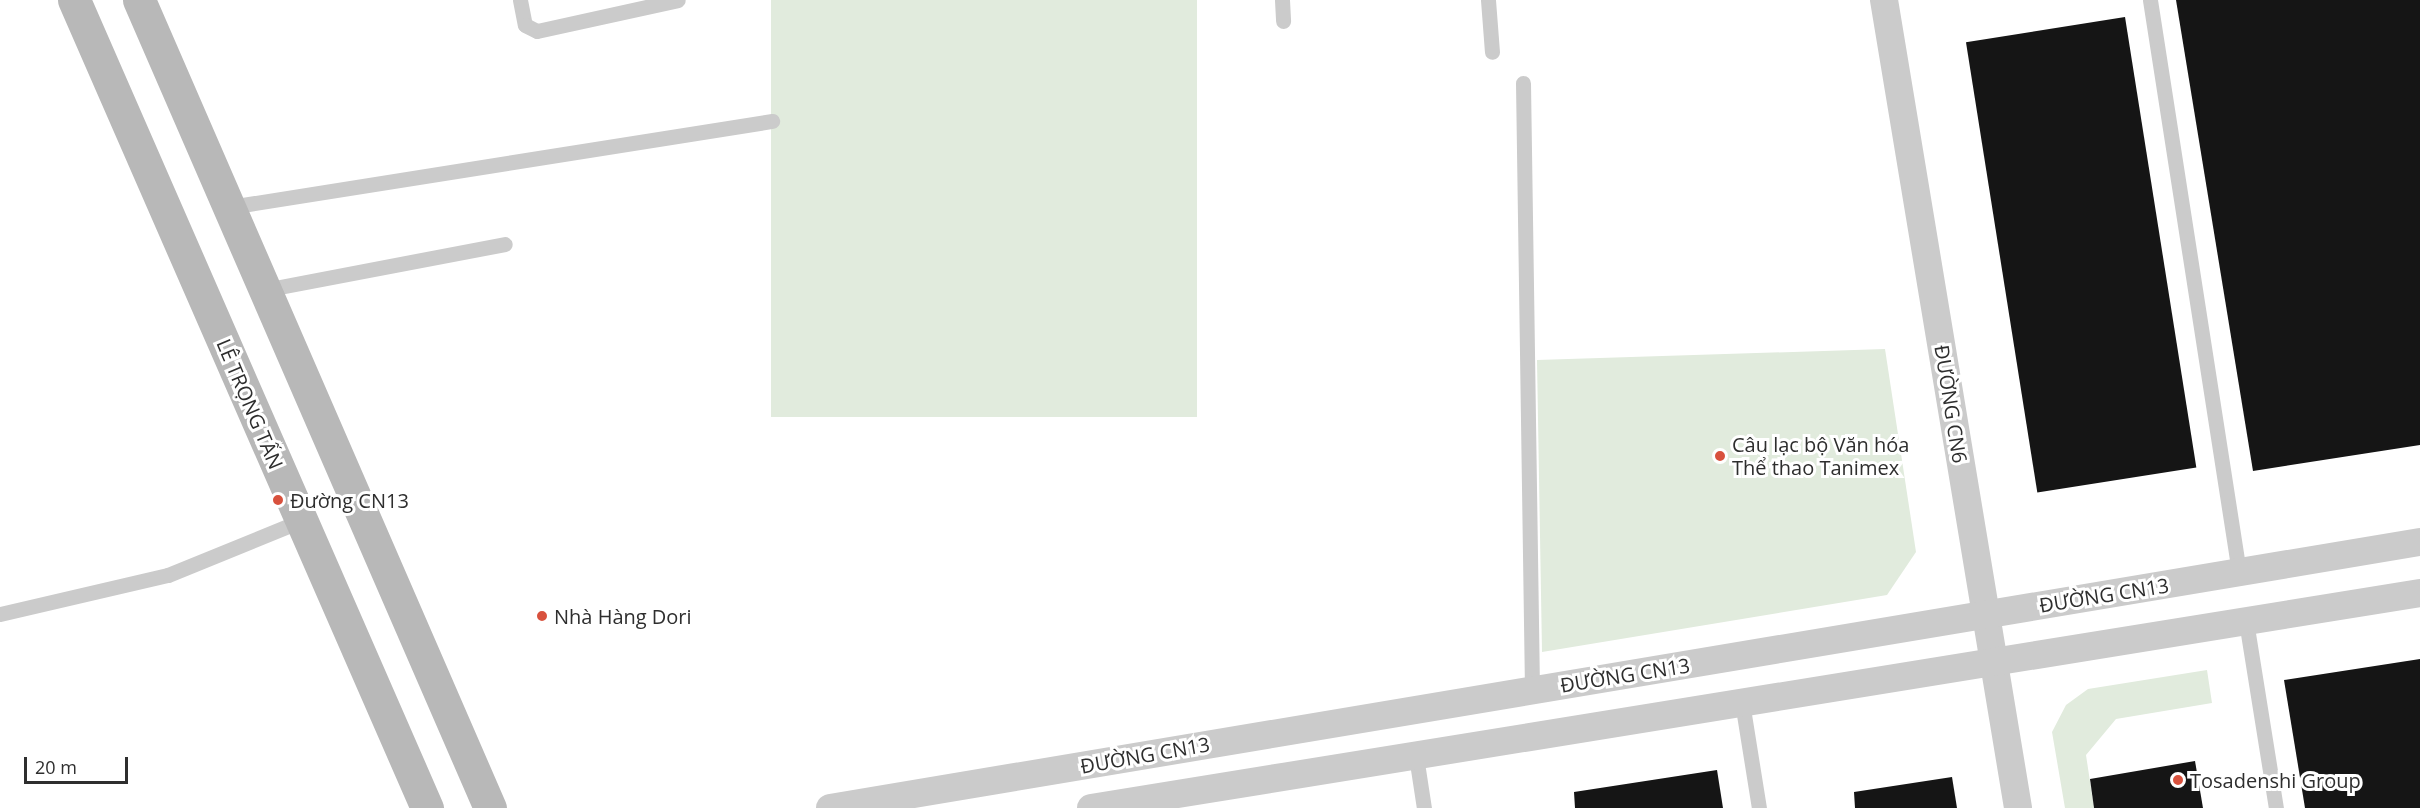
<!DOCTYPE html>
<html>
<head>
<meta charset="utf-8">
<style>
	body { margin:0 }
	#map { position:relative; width:2420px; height:808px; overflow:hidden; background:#fff; font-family:"Open Sans",sans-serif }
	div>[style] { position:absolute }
	.green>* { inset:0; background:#e1ebdd; transform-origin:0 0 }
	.building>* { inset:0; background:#151515; transform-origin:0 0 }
	.lane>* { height:15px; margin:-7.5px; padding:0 7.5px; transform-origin:7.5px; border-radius:7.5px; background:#cbcbcb }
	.street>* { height:28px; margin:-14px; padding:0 14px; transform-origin:14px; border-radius:14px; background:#cbcbcb }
	.secondary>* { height:33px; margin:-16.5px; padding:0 16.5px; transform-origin:16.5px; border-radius:16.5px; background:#b8b8b8 }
	.dots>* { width:16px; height:16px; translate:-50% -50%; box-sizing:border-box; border:3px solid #fff; border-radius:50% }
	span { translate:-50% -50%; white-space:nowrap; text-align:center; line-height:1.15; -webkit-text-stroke:6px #fff; paint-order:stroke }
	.street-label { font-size:20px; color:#2e2e2e }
	.poi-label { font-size:20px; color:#2e2e2e }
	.left { translate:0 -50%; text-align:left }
	.scale { position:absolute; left:24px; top:757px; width:104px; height:27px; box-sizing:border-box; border:3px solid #2e2e2e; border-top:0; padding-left:8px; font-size:18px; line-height:21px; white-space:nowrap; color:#2e2e2e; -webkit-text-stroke:4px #fff; paint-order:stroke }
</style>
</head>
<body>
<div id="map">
	<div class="green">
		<i style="left:771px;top:0;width:426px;height:417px"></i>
		<i style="clip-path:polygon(1885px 349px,1916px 552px,1887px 595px,1542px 652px,1537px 360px)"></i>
		<i style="clip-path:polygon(2207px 670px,2212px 703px,2116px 719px,2086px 755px,2094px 808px,2065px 808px,2052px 732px,2066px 705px,2088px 689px)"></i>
	</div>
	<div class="building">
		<i style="clip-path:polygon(2176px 0,2420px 0,2420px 445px,2253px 471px)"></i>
		<i style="left:2125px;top:17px;width:456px;height:161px;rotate:81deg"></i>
		<i style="clip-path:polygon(2420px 659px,2420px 808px,2305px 808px,2284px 680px)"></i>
		<i style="clip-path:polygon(2195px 761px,2203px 808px,2094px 808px,2090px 779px)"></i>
		<i style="clip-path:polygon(1717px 770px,1723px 808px,1575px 808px,1574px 792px)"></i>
		<i style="clip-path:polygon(1952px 777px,1957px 808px,1855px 808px,1854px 792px)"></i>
	</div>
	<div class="lane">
		<i style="left:520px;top:0;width:25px;rotate:79deg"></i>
		<i style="left:525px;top:25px;width:13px;rotate:27deg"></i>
		<i style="left:537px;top:31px;width:144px;rotate:-12.4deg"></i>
		<i style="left:1282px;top:0;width:21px;rotate:87deg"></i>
		<i style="left:1488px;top:0;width:52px;rotate:85.6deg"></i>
		<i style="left:2150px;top:0;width:579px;rotate:81.16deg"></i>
		<i style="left:1523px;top:83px;width:607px;rotate:89.15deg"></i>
		<i style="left:230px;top:207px;width:549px;rotate:-9.02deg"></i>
		<i style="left:264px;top:290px;width:245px;rotate:-10.8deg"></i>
		<i style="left:0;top:614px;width:172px;rotate:-13.1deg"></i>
		<i style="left:168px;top:575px;width:143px;rotate:-22.2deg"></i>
		<i style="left:2246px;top:621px;width:189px;rotate:80.9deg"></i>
		<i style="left:1742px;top:702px;width:107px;rotate:80.9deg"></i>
		<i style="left:1416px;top:756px;width:53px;rotate:81.3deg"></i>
	</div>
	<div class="street">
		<i style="left:1884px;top:0;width:819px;rotate:80.58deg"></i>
		<i style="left:830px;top:808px;width:1612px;rotate:-9.5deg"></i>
		<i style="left:1091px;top:808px;width:1346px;rotate:-9.19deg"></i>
	</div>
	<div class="secondary">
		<i style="left:74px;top:0;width:882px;rotate:66.4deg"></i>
		<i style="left:139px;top:0;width:881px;rotate:66.52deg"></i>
	</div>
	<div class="dots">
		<i style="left:1720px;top:456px;background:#d8513d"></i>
		<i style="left:278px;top:500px;background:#d8513d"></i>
		<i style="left:542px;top:616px;background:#d8513d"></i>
		<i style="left:2178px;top:780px;background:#d8513d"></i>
	</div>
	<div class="street-label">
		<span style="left:250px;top:404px;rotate:67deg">LÊ TRỌNG TẤN</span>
		<span style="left:1951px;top:404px;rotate:81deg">ĐƯỜNG CN6</span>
		<span style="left:2104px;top:595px;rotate:-9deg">ĐƯỜNG CN13</span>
		<span style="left:1625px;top:675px;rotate:-9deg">ĐƯỜNG CN13</span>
		<span style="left:1145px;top:755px;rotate:-10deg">ĐƯỜNG CN13</span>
	</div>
	<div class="poi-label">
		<span class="left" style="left:1732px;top:456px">Câu lạc bộ Văn hóa<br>Thể thao Tanimex</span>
		<span class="left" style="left:290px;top:500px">Đường CN13</span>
		<span class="left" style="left:554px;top:616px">Nhà Hàng Dori</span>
		<span class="left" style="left:2190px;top:780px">Tosadenshi Group</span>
	</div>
	<div class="scale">20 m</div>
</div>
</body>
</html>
